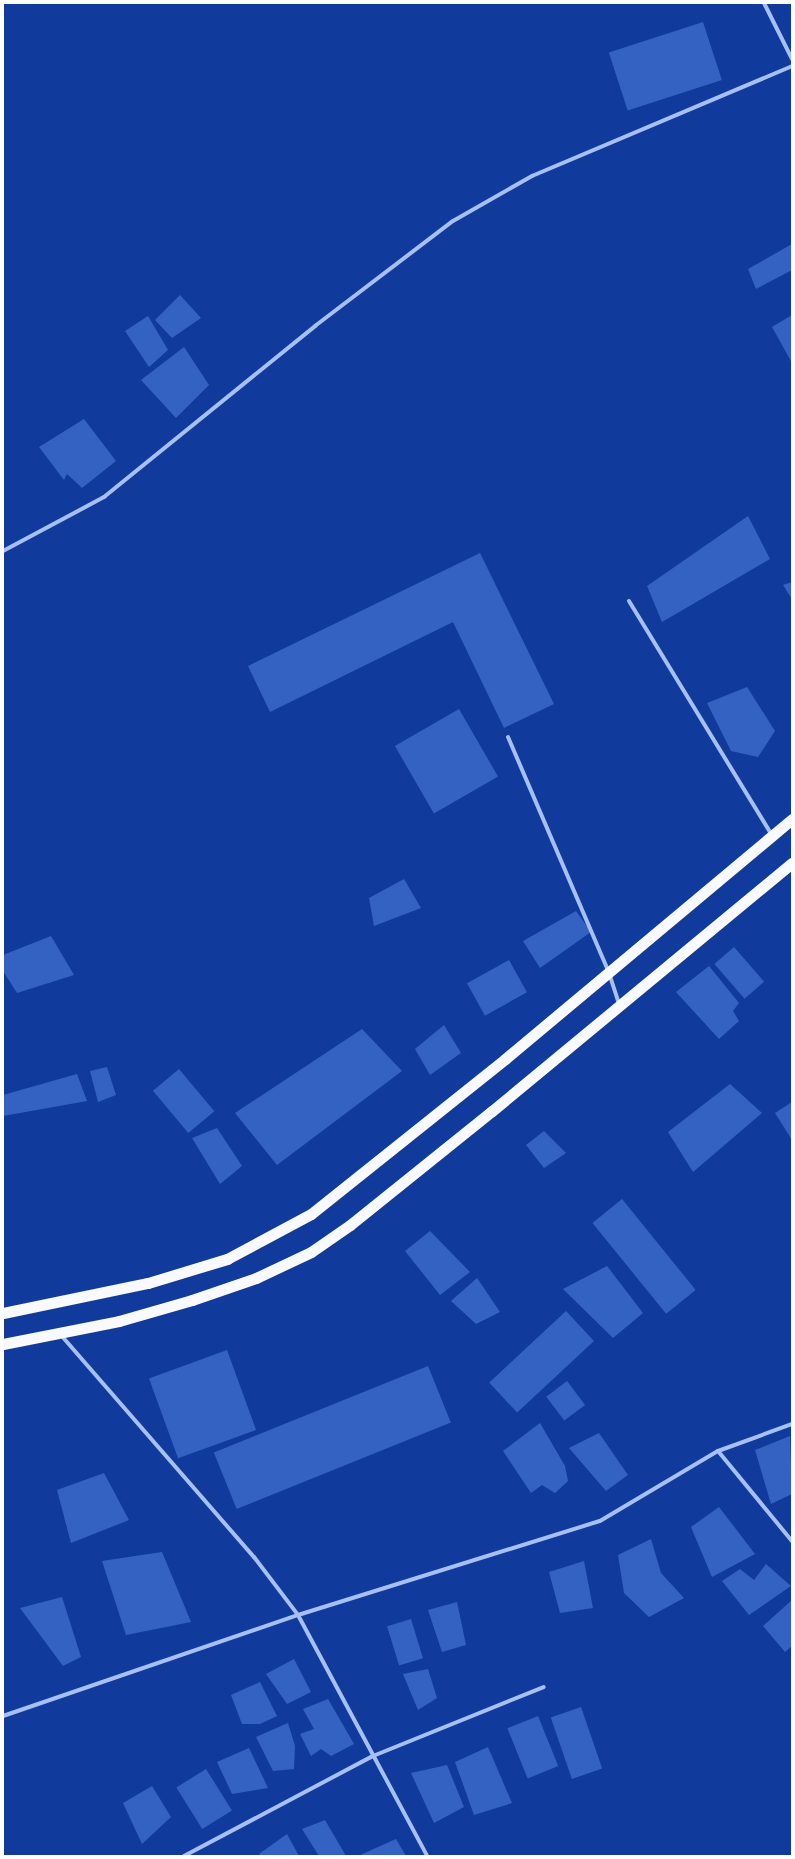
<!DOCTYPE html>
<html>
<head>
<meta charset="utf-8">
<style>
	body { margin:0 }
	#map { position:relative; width:795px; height:1859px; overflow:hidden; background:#103b9d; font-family:Montserrat,sans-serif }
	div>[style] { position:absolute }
	.building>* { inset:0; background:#3462c3; transform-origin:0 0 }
	.minor>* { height:4px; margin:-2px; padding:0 2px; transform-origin:2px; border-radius:2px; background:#a6bff5 }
	.trunk>* { height:11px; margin:-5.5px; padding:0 5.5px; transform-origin:5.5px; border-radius:5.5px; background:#f9faff }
	span { translate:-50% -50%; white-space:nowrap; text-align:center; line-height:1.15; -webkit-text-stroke:3px #103b9d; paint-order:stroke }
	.frame { position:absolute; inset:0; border:4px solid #fff; pointer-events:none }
</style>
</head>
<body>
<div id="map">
	<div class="building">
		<i style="left:703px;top:22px;width:61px;height:99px;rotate:72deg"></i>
		<i style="clip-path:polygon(792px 244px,792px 270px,756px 289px,748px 269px)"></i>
		<i style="clip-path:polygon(180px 295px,201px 318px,172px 338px,155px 320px)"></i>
		<i style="clip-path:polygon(792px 315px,792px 363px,772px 327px)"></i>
		<i style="clip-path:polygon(148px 316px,168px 350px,149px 367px,125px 331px)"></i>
		<i style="clip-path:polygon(184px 347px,209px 385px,176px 418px,141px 380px)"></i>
		<i style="clip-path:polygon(84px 419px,116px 461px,82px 488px,67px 474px,64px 480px,39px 447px)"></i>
		<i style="clip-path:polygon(748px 516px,770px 559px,662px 622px,647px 586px)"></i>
		<i style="clip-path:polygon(480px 553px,554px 704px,504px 728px,453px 622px,270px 712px,248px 666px)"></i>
		<i style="clip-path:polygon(792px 582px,792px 599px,783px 585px)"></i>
		<i style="clip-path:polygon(747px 687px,775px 731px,758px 757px,731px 751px,707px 703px)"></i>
		<i style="left:459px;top:709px;width:78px;height:74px;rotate:60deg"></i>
		<i style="clip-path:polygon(404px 879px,421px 908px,374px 926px,369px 898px)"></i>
		<i style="clip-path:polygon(576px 911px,591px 932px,540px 968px,523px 941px)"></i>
		<i style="clip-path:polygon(51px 936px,74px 975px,17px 993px,3px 971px,3px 955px)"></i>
		<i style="left:734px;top:947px;width:46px;height:26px;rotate:49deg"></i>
		<i style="left:509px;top:960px;width:37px;height:48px;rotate:61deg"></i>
		<i style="clip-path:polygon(709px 966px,739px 1003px,733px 1011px,739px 1021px,719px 1039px,676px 992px)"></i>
		<i style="clip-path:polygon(444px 1025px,461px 1053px,430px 1075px,415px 1049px)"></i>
		<i style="clip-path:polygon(362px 1029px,402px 1071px,277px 1165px,235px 1113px)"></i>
		<i style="clip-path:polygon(107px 1067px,116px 1095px,98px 1102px,90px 1071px)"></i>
		<i style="left:179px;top:1069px;width:55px;height:34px;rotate:50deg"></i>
		<i style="clip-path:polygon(77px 1074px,87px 1101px,3px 1116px,3px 1095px)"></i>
		<i style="clip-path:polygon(730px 1084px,762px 1113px,693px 1172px,668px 1132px)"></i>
		<i style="clip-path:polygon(792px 1102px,792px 1140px,775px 1113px)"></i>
		<i style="clip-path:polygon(217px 1128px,242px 1166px,220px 1184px,192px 1138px)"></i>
		<i style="clip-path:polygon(544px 1131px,566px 1153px,544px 1168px,526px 1145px)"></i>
		<i style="left:622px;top:1199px;width:117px;height:38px;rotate:51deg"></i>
		<i style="clip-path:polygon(430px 1231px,470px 1272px,440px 1295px,405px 1251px)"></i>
		<i style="clip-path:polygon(607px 1266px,643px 1313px,613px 1338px,563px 1289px)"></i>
		<i style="clip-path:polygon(477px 1278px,500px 1312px,476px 1324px,451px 1301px)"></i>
		<i style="left:566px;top:1311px;width:41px;height:105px;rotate:47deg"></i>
		<i style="left:227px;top:1350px;width:85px;height:83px;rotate:70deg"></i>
		<i style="left:428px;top:1366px;width:61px;height:231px;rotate:68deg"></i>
		<i style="left:567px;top:1381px;width:30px;height:26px;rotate:53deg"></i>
		<i style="clip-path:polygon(540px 1423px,565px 1466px,568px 1481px,555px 1493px,542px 1485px,531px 1493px,503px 1451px)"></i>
		<i style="clip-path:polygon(599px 1433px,628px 1475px,606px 1491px,569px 1448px)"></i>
		<i style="clip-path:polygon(790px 1436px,792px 1494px,771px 1504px,755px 1450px)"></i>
		<i style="clip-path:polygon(104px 1473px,129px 1520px,71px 1543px,57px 1490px)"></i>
		<i style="clip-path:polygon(719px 1507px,755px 1554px,712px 1577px,691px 1527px)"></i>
		<i style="clip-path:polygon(651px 1539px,661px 1573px,684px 1598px,649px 1617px,624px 1593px,618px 1555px)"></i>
		<i style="clip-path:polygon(162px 1552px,191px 1622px,126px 1635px,102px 1561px)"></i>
		<i style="clip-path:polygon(584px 1561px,593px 1608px,560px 1613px,549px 1572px)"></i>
		<i style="clip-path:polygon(766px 1564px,791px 1586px,749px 1615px,722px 1581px,740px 1569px,754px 1580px)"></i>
		<i style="clip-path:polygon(62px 1597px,81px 1657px,63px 1666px,20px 1608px)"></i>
		<i style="clip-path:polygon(792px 1600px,792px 1646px,785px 1652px,763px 1626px)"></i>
		<i style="clip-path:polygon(457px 1602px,466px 1645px,442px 1652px,428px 1610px)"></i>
		<i style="left:411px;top:1619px;width:41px;height:25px;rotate:73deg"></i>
		<i style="clip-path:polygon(294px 1659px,311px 1692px,287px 1704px,266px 1674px)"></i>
		<i style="clip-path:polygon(428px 1669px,437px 1698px,418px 1710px,403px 1674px)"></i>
		<i style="clip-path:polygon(260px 1682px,277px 1716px,260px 1724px,242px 1724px,231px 1695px)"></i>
		<i style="clip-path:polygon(328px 1699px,354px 1744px,331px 1756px,321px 1749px,311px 1756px,300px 1734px,314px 1729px,303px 1709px)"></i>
		<i style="left:581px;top:1707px;width:65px;height:32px;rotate:71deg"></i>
		<i style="left:538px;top:1716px;width:54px;height:33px;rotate:68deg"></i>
		<i style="clip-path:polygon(288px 1723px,295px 1746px,294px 1769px,273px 1771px,256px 1737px)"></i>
		<i style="clip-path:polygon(488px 1747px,512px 1803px,474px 1815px,455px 1762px)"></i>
		<i style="clip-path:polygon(249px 1748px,268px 1788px,232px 1794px,217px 1762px)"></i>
		<i style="clip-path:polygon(447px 1765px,464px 1807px,434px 1823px,411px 1773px)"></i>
		<i style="left:206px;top:1769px;width:49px;height:35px;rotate:58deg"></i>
		<i style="clip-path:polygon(152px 1786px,171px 1817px,142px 1844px,123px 1803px)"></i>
		<i style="clip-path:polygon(325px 1820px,346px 1856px,319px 1856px,302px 1829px)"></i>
		<i style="clip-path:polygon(287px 1834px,299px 1856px,261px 1856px,259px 1854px)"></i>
		<i style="clip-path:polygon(396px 1839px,406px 1856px,358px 1856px)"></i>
	</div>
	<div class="minor">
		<i style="left:764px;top:3px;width:63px;rotate:63.4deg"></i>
		<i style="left:3px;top:551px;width:115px;rotate:-28.1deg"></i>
		<i style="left:104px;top:497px;width:272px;rotate:-39deg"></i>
		<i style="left:315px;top:326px;width:173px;rotate:-37.3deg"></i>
		<i style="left:453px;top:221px;width:91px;rotate:-29.7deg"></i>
		<i style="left:532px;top:176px;width:282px;rotate:-22.9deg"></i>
		<i style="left:629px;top:601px;width:274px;rotate:58.6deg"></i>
		<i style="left:508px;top:737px;width:254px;rotate:66.8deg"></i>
		<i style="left:608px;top:970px;width:36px;rotate:72deg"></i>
		<i style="left:60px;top:1334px;width:296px;rotate:49deg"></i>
		<i style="left:254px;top:1557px;width:73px;rotate:52.8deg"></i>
		<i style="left:298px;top:1615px;width:273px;rotate:61.8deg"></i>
		<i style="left:718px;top:1451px;width:117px;rotate:50.6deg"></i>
		<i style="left:3px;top:1716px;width:312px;rotate:-18.9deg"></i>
		<i style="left:298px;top:1615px;width:316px;rotate:-17.3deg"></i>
		<i style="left:600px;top:1521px;width:137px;rotate:-30.7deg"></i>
		<i style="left:718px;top:1451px;width:79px;rotate:-20deg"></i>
		<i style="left:184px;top:1856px;width:214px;rotate:-27.9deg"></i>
		<i style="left:373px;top:1756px;width:184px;rotate:-22deg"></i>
	</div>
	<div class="trunk">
		<i style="left:3px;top:1313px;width:148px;rotate:-11.7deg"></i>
		<i style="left:148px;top:1283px;width:83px;rotate:-16.9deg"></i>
		<i style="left:227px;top:1259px;width:95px;rotate:-28.2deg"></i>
		<i style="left:311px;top:1214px;width:248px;rotate:-38.6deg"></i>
		<i style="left:505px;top:1059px;width:374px;rotate:-39.9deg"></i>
		<i style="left:3px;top:1344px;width:118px;rotate:-11.2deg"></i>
		<i style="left:119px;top:1321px;width:76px;rotate:-16deg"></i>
		<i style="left:192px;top:1300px;width:68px;rotate:-19deg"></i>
		<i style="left:256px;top:1278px;width:61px;rotate:-25.3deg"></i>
		<i style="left:311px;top:1252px;width:47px;rotate:-34.7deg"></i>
		<i style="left:350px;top:1225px;width:182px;rotate:-38.8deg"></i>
		<i style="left:492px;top:1111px;width:389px;rotate:-39.6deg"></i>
	</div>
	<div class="frame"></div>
</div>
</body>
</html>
